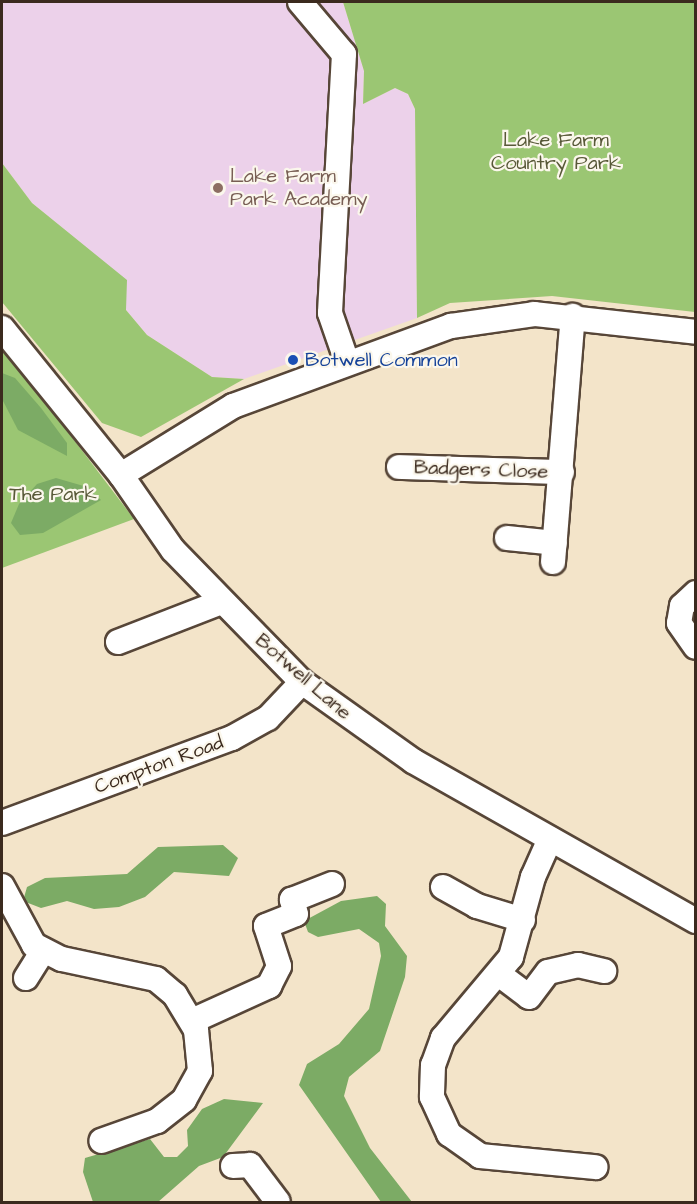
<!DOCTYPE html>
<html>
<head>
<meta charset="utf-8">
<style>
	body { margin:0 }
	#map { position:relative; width:697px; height:1204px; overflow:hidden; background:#f3e4c9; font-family:"Architects Daughter",sans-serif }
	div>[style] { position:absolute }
	.built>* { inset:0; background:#ecd1ea }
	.green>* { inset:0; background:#9bc673 }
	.forest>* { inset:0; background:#7cab65 }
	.roads { filter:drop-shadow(2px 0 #574638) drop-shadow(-2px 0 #574638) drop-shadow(0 2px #574638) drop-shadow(0 -2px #574638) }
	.minor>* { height:24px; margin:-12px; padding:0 12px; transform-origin:12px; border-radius:12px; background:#fff }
	.dots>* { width:16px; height:16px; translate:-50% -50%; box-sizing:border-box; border:3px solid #fbf7ec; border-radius:50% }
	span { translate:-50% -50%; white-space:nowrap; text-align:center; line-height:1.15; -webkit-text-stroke:4.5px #fbf7ec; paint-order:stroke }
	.park-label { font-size:20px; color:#585938 }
	.education-label { font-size:20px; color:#785e54 }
	.left { translate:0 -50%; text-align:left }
	.transit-label { font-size:20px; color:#164399 }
	.street-label { font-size:20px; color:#3b2a1e }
	.frame { position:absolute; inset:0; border:3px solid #3b2a1e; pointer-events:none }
</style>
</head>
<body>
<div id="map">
	<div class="built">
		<i style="clip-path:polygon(2px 2px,343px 2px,364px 71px,363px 104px,395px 88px,408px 94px,415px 109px,417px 318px,244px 379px,212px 377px,147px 335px,126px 310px,126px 280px,32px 203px,2px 163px)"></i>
	</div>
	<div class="green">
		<i style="clip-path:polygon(343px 2px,695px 2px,695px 312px,552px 296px,450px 303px,417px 318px,415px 109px,408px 94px,395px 88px,363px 104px,364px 71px)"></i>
		<i style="clip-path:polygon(2px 163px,32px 203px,127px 280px,126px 310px,147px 335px,212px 377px,244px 379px,141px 437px,102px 423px,2px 302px)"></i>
		<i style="clip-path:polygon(2px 345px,134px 519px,2px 568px)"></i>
	</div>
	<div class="forest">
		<i style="clip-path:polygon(2px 373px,15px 378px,41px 408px,67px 443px,67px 456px,18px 430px,2px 399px)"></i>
		<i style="clip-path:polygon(56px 478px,87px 487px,101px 500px,43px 533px,20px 535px,11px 523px,19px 504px,37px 484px)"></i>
		<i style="clip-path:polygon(223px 845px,238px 858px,229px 876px,174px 872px,145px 897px,119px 907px,94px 909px,67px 901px,41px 908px,23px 901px,27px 887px,45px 878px,127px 874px,158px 847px)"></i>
		<i style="clip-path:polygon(377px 896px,386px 904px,385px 926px,407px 956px,405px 977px,380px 1051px,349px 1077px,344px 1096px,370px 1148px,412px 1202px,381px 1202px,299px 1085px,307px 1064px,339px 1044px,369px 1009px,381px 956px,379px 943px,359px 929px,318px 937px,308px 932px,304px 921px,341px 901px)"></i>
		<i style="clip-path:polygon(224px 1099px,263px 1103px,223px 1157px,199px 1166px,158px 1202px,93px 1202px,83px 1172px,85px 1158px,150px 1139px,164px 1157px,177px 1157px,188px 1146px,187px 1130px,202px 1109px)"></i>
	</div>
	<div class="roads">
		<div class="minor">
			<i style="left:300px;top:2px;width:68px;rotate:49.8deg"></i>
			<i style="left:344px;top:54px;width:259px;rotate:93.1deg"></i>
			<i style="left:330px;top:313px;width:52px;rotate:70.9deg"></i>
			<i style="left:2px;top:328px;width:189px;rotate:51deg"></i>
			<i style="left:121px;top:475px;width:91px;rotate:55.3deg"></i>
			<i style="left:173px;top:550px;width:185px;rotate:45.7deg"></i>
			<i style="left:302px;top:682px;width:136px;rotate:35.4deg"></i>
			<i style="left:413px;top:761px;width:325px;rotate:29.5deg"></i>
			<i style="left:399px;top:467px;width:163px;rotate:1.8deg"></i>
			<i style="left:121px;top:475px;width:132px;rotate:-31.6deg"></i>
			<i style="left:233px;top:406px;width:232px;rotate:-20.2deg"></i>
			<i style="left:451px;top:326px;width:84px;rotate:-8.2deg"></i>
			<i style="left:534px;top:314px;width:163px;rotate:6.3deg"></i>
			<i style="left:507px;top:538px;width:48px;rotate:5.9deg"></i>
			<i style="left:553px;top:562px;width:247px;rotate:-85.4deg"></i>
			<i style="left:696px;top:593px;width:19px;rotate:137deg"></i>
			<i style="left:682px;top:606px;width:17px;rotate:100deg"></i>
			<i style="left:679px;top:623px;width:29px;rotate:55deg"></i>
			<i style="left:118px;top:642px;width:110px;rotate:-21.2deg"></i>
			<i style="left:2px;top:823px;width:245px;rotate:-20.3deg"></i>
			<i style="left:232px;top:738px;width:41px;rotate:-29.1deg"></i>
			<i style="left:268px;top:718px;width:50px;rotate:-46.6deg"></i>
			<i style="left:550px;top:839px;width:42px;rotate:114.1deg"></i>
			<i style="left:533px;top:877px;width:83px;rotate:105.4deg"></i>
			<i style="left:511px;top:957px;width:106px;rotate:130deg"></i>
			<i style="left:443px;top:1038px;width:29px;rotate:110deg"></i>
			<i style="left:433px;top:1065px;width:32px;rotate:92deg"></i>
			<i style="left:432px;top:1097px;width:41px;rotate:65.3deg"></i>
			<i style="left:449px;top:1134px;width:38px;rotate:35deg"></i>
			<i style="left:480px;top:1156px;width:116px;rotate:5.5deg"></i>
			<i style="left:2px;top:886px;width:67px;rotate:61.5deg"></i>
			<i style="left:34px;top:945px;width:31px;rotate:27deg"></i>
			<i style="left:62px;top:959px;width:96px;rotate:12deg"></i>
			<i style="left:156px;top:979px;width:25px;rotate:40deg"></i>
			<i style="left:175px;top:995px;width:41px;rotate:59deg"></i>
			<i style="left:196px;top:1030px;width:41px;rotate:84.4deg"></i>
			<i style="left:200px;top:1071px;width:33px;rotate:119deg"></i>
			<i style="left:184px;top:1100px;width:34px;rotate:142deg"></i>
			<i style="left:157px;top:1121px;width:59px;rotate:160.3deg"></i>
			<i style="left:443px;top:887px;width:39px;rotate:29deg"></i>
			<i style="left:477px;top:906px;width:48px;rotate:16.9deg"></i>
			<i style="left:500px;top:975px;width:36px;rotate:37deg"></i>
			<i style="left:529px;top:997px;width:31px;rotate:-53deg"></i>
			<i style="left:548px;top:972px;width:31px;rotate:-13deg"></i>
			<i style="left:578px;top:965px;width:27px;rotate:13deg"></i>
			<i style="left:26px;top:978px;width:32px;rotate:-58deg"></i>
			<i style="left:192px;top:1021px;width:85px;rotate:-24.4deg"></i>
			<i style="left:269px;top:986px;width:22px;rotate:-63deg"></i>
			<i style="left:279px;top:966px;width:42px;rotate:-108deg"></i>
			<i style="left:266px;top:926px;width:32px;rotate:-22deg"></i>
			<i style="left:296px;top:914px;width:15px;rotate:-106deg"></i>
			<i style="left:292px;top:900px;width:43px;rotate:-21.8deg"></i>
			<i style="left:233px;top:1166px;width:17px;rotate:-3deg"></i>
			<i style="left:250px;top:1165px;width:46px;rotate:52.9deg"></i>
		</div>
	</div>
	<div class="dots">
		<i style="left:218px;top:188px;background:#8d6e63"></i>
		<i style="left:293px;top:360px;background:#1a4fb4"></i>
	</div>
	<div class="park-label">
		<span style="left:556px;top:152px">Lake Farm<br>Country Park</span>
		<span style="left:53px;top:494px">The Park</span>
	</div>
	<div class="education-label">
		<span class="left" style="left:230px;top:188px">Lake Farm<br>Park Academy</span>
	</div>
	<div class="transit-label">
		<span class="left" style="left:305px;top:360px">Botwell Common</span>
	</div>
	<div class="street-label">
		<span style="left:481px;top:470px;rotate:2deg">Badgers Close</span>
		<span style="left:303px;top:677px;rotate:41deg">Botwell Lane</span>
		<span style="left:159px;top:765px;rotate:-20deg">Compton Road</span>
	</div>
	<div class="frame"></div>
</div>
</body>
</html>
